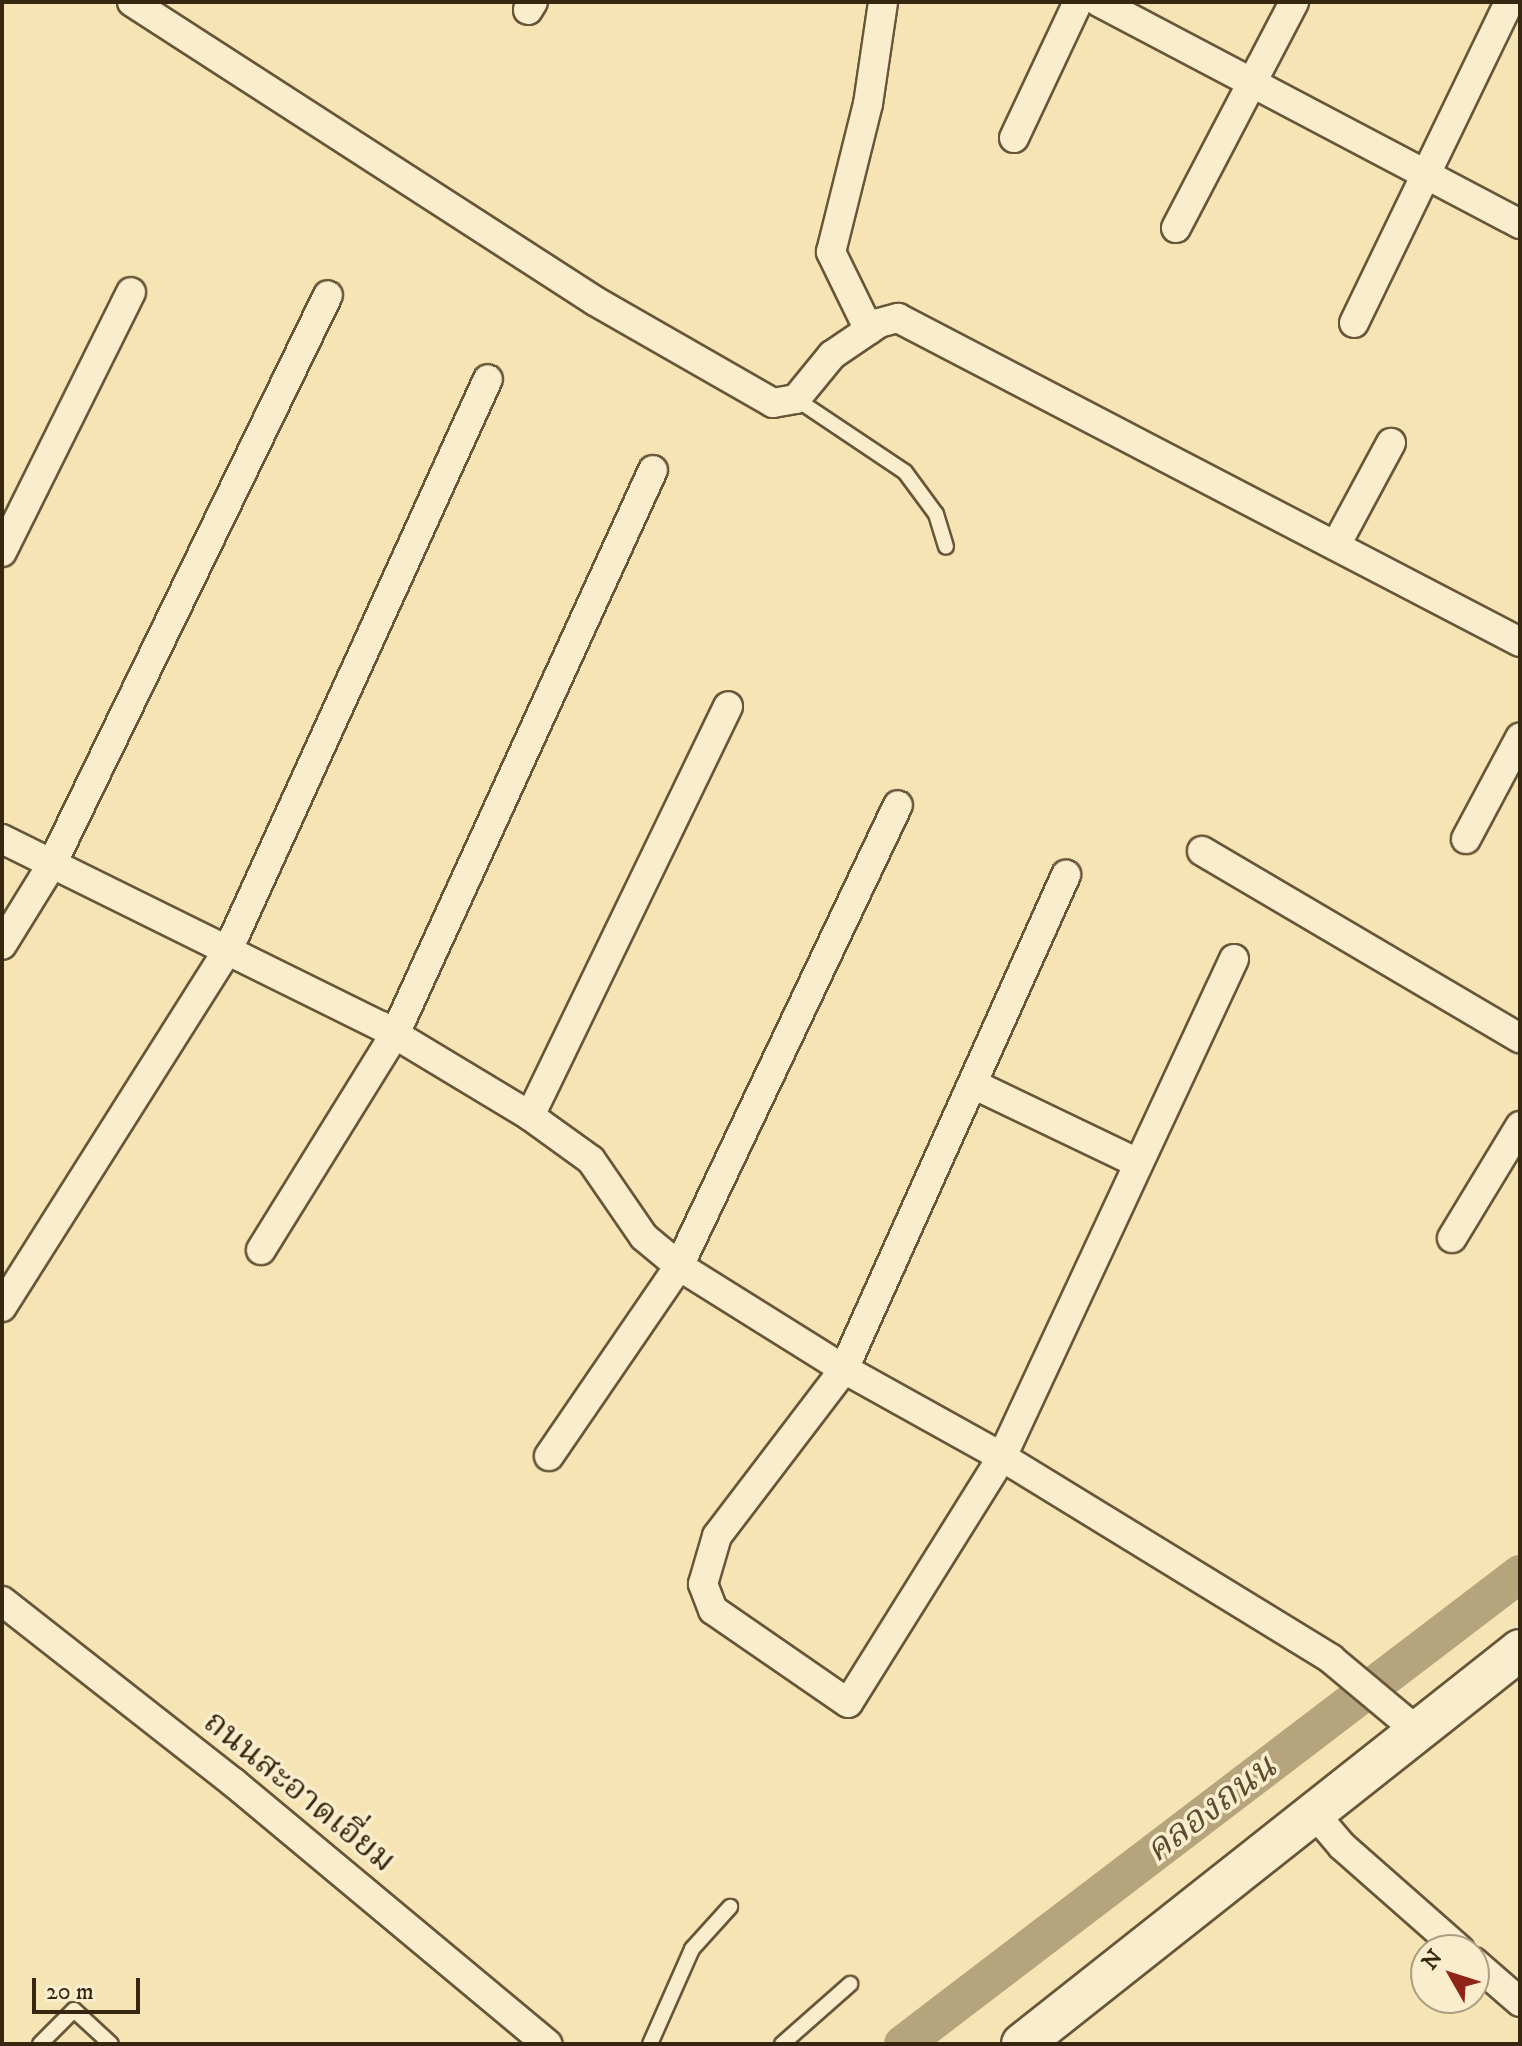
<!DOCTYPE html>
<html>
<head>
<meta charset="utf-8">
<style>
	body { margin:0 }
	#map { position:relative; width:1522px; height:2046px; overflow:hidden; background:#f6e4b4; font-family:"IM FELL DW Pica","Noto Serif Thai",serif }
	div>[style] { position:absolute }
	.canal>* { height:38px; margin:-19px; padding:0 19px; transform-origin:19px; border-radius:19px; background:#b5a47c }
	.roads { filter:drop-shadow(2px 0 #685639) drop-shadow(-2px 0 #685639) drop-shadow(0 2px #685639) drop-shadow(0 -2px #685639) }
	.lane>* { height:14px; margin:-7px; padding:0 7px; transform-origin:7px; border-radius:7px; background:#f9edce }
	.street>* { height:28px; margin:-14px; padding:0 14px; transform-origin:14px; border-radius:14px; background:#f9edce }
	.secondary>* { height:40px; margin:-20px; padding:0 20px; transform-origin:20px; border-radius:20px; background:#f9edce }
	span { translate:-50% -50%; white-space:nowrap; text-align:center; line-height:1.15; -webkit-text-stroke:7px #f9edce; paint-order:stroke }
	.street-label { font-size:34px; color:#382710 }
	.water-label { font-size:36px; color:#5e4c30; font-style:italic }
	.frame { position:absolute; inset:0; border:4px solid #382710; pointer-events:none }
	.north { position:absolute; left:1410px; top:1934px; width:80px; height:80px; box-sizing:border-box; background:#f9edce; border:2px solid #ac9e82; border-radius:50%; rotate:309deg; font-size:22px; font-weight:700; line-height:32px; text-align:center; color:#382710 }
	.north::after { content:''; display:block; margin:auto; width:28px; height:36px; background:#8f2418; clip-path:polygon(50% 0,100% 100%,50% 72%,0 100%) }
	.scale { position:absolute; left:32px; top:1978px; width:108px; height:36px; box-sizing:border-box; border:4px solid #382710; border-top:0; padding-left:10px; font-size:24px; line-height:28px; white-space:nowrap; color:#382710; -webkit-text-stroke:6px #f9edce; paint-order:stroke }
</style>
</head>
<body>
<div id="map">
	<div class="canal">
		<i style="left:903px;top:2044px;width:776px;rotate:-37.3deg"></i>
	</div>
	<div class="roads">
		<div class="lane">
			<i style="left:796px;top:399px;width:131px;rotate:33.8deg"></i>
			<i style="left:905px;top:472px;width:52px;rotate:53.6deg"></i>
			<i style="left:936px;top:514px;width:34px;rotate:73deg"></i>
			<i style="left:40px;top:2044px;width:48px;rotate:-45deg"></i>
			<i style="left:74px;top:2010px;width:50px;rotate:42.6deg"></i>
			<i style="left:650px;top:2044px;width:104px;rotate:-66.1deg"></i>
			<i style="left:692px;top:1949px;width:57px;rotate:-47.9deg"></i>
			<i style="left:782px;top:2044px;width:91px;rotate:-41.4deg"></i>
		</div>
		<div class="street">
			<i style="left:132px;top:2px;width:551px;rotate:32.85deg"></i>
			<i style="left:595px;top:301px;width:205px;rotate:29.8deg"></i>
			<i style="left:773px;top:403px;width:23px;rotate:-10deg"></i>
			<i style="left:796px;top:399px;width:57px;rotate:-50.7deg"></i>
			<i style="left:832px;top:355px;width:57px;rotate:-34.2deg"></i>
			<i style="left:879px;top:323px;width:20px;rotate:-15deg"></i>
			<i style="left:898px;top:318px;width:701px;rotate:27.52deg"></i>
			<i style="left:1099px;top:2px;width:476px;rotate:27.8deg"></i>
			<i style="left:528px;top:10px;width:9px;rotate:-58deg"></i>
			<i style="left:1014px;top:138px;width:150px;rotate:-64.8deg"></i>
			<i style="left:1176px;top:228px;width:255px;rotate:-62.4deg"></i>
			<i style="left:1354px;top:323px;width:356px;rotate:-64.2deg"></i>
			<i style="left:869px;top:330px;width:87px;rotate:-116deg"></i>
			<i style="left:831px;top:252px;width:153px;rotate:-76deg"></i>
			<i style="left:868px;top:104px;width:103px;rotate:-81.6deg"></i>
			<i style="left:1336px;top:545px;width:116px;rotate:-61.7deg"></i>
			<i style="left:2px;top:552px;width:290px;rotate:-63.6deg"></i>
			<i style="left:2px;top:839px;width:423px;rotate:26.3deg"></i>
			<i style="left:381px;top:1026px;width:174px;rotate:31.1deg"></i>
			<i style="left:530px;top:1116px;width:75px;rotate:35.8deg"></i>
			<i style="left:591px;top:1160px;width:93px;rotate:55.5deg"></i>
			<i style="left:644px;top:1237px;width:45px;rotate:39.6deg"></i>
			<i style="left:679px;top:1266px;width:195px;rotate:32deg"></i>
			<i style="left:844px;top:1369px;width:542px;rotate:-65.8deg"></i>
			<i style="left:1466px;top:839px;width:115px;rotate:-61.9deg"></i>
			<i style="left:1202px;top:851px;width:369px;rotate:30.5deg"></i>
			<i style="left:2px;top:945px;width:95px;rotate:-58.3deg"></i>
			<i style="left:52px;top:864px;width:632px;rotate:-64.12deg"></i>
			<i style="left:1234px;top:959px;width:549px;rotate:114.98deg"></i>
			<i style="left:1002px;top:1457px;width:386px;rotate:31.5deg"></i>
			<i style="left:1331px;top:1659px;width:112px;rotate:39.9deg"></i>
			<i style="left:973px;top:1084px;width:183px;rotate:25.6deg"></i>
			<i style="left:530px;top:1116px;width:455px;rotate:-64.2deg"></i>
			<i style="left:1452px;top:1238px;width:131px;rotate:-58.7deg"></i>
			<i style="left:261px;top:1250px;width:254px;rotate:-58.2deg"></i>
			<i style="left:395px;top:1034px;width:620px;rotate:-65.42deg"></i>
			<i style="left:2px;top:1307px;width:423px;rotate:-57.7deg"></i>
			<i style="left:228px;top:950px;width:627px;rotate:-65.52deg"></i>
			<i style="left:844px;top:1369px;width:181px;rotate:29.1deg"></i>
			<i style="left:1002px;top:1457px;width:290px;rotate:122deg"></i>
			<i style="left:848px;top:1703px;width:164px;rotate:-145.4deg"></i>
			<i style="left:713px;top:1610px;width:28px;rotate:-111deg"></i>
			<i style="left:703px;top:1584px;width:50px;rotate:-73.7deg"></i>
			<i style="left:717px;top:1536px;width:210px;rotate:-52.7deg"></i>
			<i style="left:549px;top:1456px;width:230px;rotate:-55.6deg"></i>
			<i style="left:679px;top:1266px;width:510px;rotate:-64.59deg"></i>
			<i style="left:2px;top:1601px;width:295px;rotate:38.1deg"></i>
			<i style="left:234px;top:1783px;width:408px;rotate:39.8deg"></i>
			<i style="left:1314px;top:1813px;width:43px;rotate:49.7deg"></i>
			<i style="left:1342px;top:1846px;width:157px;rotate:41.4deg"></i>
			<i style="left:1474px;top:1962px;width:61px;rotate:41deg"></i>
		</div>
		<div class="secondary">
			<i style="left:1022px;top:2044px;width:635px;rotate:-38.35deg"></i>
		</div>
	</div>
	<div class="street-label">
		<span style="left:299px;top:1792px;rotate:39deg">ถนนสะอาดเอี่ยม</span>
	</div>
	<div class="water-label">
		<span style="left:1211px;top:1809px;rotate:-37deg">คลองถนน</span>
	</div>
	<div class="frame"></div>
	<div class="north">N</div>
	<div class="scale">20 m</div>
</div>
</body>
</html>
